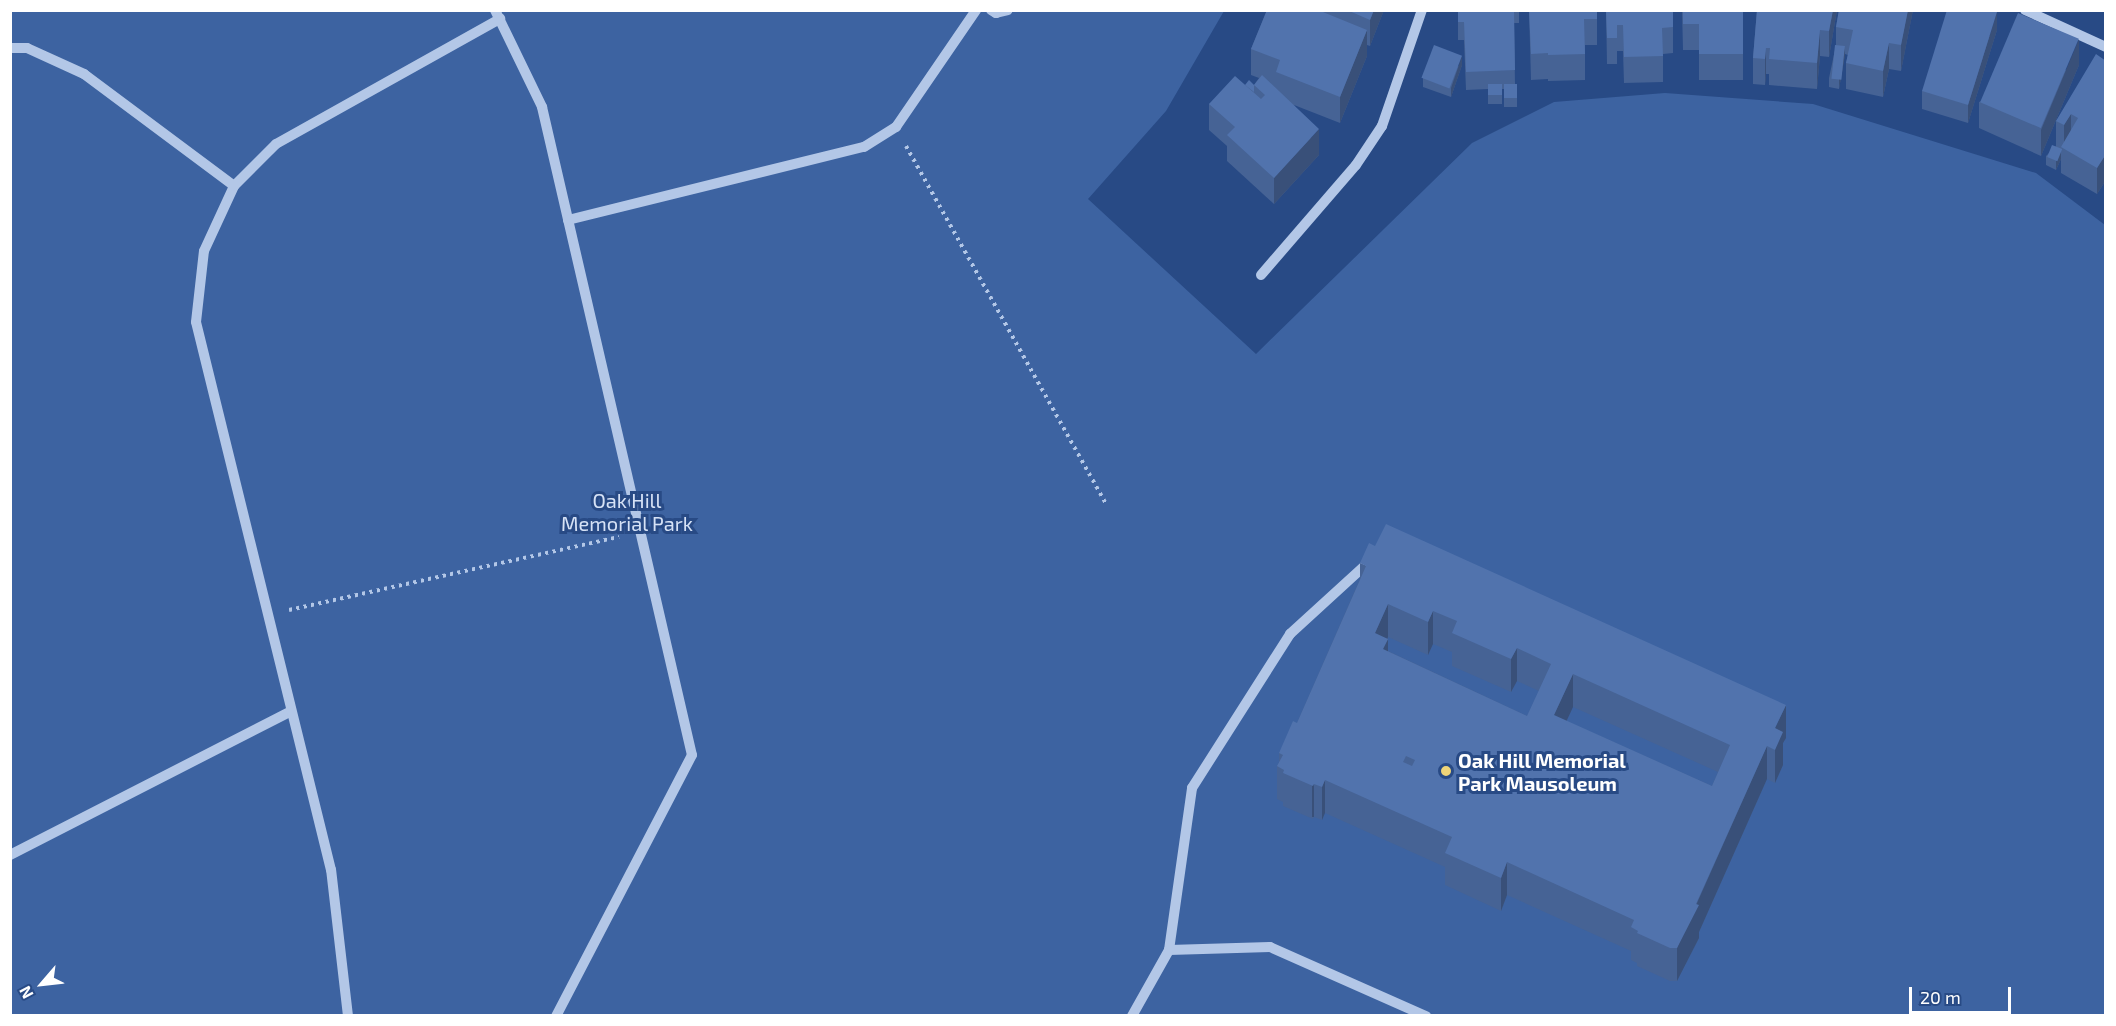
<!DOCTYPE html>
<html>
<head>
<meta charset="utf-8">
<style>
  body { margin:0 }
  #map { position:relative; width:2116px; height:1026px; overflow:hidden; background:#284a85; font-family:"Exo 2",sans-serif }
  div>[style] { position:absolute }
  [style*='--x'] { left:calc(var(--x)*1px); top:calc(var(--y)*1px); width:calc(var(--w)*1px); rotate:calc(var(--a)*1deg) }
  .green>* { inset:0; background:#3d63a1 }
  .path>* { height:4px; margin-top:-2px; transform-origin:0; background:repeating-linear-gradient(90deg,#b3c7e7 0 3px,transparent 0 7.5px) }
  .minor>* { height:10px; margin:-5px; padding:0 5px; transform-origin:5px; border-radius:5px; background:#b3c7e7 }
  .wall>* { inset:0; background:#466395 }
  .shaded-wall>* { inset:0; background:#395079; transform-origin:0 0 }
  .building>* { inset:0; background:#5173ad; transform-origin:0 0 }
  .dots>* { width:16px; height:16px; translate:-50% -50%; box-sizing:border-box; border:3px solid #284a85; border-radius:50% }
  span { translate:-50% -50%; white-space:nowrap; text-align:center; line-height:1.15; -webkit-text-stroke:6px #284a85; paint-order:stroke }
  .park-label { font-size:20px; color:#d6e2f6 }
  .poi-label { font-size:20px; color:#fff; font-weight:700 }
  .left { translate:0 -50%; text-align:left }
  .frame { position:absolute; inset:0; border:12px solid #fff; pointer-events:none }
  .north { position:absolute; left:12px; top:954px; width:60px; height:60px; -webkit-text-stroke:4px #284a85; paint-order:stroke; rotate:242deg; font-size:16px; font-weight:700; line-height:24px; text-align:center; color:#fff }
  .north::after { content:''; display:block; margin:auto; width:21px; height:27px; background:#fff; clip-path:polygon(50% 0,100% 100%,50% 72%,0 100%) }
  .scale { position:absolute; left:1909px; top:987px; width:102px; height:27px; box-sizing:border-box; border:3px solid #fff; border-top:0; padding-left:8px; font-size:18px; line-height:21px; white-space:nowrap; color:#fff; -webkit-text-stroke:4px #284a85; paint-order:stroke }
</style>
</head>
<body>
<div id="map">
  <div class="green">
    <i style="clip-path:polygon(10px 11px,1224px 11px,1166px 111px,1088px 199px,1256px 354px,1472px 143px,1554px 102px,1665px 93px,1813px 104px,2036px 173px,2105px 225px,2105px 1015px,11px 1015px)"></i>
  </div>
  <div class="path">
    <i style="--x:906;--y:146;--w:410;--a:60.8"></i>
    <i style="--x:289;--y:610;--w:338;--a:-12.5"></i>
  </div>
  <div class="minor">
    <i style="--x:495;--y:10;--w:108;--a:64.1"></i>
    <i style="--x:542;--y:107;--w:665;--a:76.97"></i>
    <i style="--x:692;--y:755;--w:294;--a:117.5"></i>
    <i style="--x:991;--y:10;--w:6;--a:31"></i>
    <i style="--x:996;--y:13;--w:12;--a:-14"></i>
    <i style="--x:2025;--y:10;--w:89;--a:24.6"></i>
    <i style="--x:10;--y:48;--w:17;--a:0"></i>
    <i style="--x:27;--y:48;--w:63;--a:24.5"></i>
    <i style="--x:84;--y:74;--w:187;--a:36.7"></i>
    <i style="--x:568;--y:220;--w:305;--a:-13.9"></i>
    <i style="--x:864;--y:147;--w:38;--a:-32"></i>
    <i style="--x:896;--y:127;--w:142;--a:-55.6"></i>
    <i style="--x:1261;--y:275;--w:145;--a:-49.2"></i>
    <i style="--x:1356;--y:165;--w:47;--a:-56.3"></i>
    <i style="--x:1382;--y:126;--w:123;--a:-71"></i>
    <i style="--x:10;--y:855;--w:314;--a:-27.1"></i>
    <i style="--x:1169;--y:950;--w:101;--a:-1.7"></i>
    <i style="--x:1270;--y:947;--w:171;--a:23.9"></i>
    <i style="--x:348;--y:1016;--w:147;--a:-96.6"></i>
    <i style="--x:331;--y:870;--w:564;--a:-103.84"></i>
    <i style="--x:196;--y:322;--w:71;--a:-83.6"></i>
    <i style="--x:204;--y:251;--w:72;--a:-65.2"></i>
    <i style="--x:234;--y:186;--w:59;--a:-45"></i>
    <i style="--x:276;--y:144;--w:257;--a:-29.2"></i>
    <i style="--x:1132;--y:1016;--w:76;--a:-60.7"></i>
    <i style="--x:1169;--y:950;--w:164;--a:-81.9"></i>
    <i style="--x:1192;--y:788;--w:183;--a:-57.5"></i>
    <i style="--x:1290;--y:634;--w:108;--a:-42.4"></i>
  </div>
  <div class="wall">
    <i style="clip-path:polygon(1267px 10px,1384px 10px,1370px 46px,1367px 45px,1367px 56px,1340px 123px,1294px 105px,1319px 155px,1274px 204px,1227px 161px,1227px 146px,1209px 130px,1209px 104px,1245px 85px,1254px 85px,1259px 78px,1251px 75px,1251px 49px)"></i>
    <i style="clip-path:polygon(1458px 10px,1519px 10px,1519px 23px,1514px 23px,1515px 84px,1517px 84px,1517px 107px,1504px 107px,1504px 89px,1502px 89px,1502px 104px,1488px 104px,1488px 89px,1466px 90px,1464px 40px,1458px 40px)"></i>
    <i style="clip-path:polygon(1529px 10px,1597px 10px,1597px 45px,1585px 45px,1585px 80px,1548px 81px,1548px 79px,1531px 80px)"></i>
    <i style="clip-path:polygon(1606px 10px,1673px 10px,1673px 53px,1663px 54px,1663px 82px,1624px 83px,1623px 51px,1617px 51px,1617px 64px,1607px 64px)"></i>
    <i style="clip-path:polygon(1682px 10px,1743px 54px,1743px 80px,1699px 80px,1699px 50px,1683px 50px)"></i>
    <i style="clip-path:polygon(1757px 10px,1837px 10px,1829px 57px,1820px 56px,1817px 89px,1769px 85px,1769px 74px,1766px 74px,1765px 85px,1753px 84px,1753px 58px)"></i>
    <i style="clip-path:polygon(1839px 10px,1913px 10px,1901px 71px,1889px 69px,1883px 97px,1846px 89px,1846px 63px,1848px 55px,1845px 54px,1839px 89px,1829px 87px,1829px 78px,1836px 45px,1836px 27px)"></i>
    <i style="clip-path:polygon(1997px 30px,1968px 123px,1922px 109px,1922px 91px)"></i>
    <i style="clip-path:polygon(2106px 61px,2106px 180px,2097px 194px,2061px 173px,2061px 159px,2056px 170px,2046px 165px,2046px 156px,2056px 146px,2056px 121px)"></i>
    <i style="clip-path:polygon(1462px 65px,1451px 97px,1423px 87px,1423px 78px)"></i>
    <i style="clip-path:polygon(2079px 65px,2041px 156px,1979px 128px,1979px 102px)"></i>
    <i style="clip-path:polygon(evenodd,1360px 563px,1786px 738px,1783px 743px,1783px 765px,1775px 783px,1767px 779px,1699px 932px,1699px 938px,1677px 981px,1670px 981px,1637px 966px,1637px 963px,1631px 960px,1631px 951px,1507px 895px,1501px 911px,1445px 885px,1445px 867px,1325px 813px,1322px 820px,1314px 817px,1313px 819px,1283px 806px,1283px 802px,1277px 799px,1277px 766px,1279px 762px,1279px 753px,1297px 723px,1360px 579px,1360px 563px,1388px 637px,1428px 655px,1433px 644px,1452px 652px,1452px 666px,1511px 692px,1517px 681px,1539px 691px,1527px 716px,1388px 651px,1388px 637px,1360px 563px,1573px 707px,1718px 772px,1712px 786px,1566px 721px,1573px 707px)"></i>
  </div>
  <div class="shaded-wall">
    <i style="clip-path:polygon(1374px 10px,1384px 10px,1370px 46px,1370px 20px)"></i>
    <i style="clip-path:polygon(1833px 10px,1837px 10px,1829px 57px,1829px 31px)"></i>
    <i style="clip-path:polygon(1908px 10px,1913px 10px,1901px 71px,1901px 45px)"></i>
    <i style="clip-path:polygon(1997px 12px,1997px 30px,1968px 123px,1968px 105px)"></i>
    <i style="clip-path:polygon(1367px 30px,1367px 56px,1340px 123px,1340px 97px)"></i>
    <i style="clip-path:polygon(1820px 30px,1820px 56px,1817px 89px,1817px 63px)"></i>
    <i style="clip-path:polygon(2079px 39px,2079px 65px,2041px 156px,2041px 130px)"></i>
    <i style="clip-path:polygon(1889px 43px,1889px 69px,1883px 97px,1883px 71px)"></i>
    <i style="clip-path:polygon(1845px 46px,1845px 56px,1839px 89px,1839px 80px)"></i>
    <i style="clip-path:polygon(1766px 48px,1766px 74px,1765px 85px,1765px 59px)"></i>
    <i style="clip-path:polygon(1462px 56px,1462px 65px,1451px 97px,1451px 88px)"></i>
    <i style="clip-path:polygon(2071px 114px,2071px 140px,2064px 148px,2064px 125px)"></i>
    <i style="clip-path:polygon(1319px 129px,1319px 155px,1274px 204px,1274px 178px)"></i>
    <i style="clip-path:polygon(2061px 150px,2061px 159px,2056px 170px,2056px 161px)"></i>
    <i style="clip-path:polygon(2106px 154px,2106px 180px,2097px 194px,2097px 168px)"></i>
    <i style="clip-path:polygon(1388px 604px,1388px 637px,1375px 666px,1375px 633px)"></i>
    <i style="clip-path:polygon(1433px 611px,1433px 644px,1428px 655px,1428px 622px)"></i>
    <i style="clip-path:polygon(1388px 639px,1388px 672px,1383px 649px)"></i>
    <i style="clip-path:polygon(1517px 648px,1517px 681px,1511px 692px,1511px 659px)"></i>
    <i style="clip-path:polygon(1573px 674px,1573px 707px,1554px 748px,1554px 715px)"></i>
    <i style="clip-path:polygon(1786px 705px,1786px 738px,1783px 743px,1783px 765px,1775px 783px,1775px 728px)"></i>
    <i style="clip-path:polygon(1767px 746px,1767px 779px,1699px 932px,1699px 938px,1677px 981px,1677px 948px)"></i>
    <i style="clip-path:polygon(1325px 780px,1325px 813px,1322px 820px,1322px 787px)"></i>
    <i style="left:1314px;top:784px;width:33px;height:2px;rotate:90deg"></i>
    <i style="clip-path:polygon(1507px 862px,1507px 895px,1501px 911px,1501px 878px)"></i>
  </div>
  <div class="building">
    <i style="clip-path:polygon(1267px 10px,1318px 10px,1367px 30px,1340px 97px,1276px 72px,1280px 60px,1251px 49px)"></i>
    <i style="clip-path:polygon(1347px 10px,1374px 10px,1370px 20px)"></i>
    <i style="clip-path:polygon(1458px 10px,1514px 10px,1515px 70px,1466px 72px,1464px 22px,1458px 22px)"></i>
    <i style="clip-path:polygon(1529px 10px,1597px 10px,1597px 19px,1584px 19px,1585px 54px,1548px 55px,1548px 53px,1531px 54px)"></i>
    <i style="clip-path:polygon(1606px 10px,1673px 10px,1673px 27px,1662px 28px,1663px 56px,1624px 57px,1623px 25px,1617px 25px,1617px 38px,1607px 38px)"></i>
    <i style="clip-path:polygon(1683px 10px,1743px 10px,1743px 54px,1699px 54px,1699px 24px,1683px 24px)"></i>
    <i style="clip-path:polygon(1757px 10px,1833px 10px,1829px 31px,1820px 30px,1817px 63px,1769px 59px,1770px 48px,1766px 48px,1765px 59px,1753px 58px)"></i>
    <i style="clip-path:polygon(1839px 10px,1908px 10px,1901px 45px,1889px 43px,1883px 71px,1846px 63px,1853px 30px,1836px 27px)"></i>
    <i style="clip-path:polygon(1947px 10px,1993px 10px,1997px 12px,1968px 105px,1922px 91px)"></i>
    <i style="left:2018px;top:13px;width:66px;height:97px;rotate:23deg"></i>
    <i style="left:1434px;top:45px;width:30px;height:35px;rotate:21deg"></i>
    <i style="left:1835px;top:45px;width:10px;height:34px;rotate:6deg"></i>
    <i style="clip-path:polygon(2096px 54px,2106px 61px,2106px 154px,2097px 168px,2061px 147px,2078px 118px,2071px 114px,2064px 125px,2056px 121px)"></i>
    <i style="clip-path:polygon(1262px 75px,1319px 129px,1274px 178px,1227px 135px,1235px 127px,1209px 104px,1235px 76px,1261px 99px,1265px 95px,1254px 85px)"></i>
    <i style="clip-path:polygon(1249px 80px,1254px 85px,1254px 92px,1245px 85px)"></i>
    <i style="left:1488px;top:84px;width:14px;height:11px"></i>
    <i style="left:1504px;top:84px;width:13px;height:14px"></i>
    <i style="left:2052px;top:145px;width:11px;height:13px;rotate:22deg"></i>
    <i style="clip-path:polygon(evenodd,1386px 524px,1786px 705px,1775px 728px,1783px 732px,1775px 750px,1767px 746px,1696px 904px,1699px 905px,1677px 948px,1670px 948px,1637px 933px,1638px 931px,1631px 927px,1634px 920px,1507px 862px,1501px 878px,1445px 853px,1452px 837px,1325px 780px,1322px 787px,1314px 784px,1313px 786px,1283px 773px,1284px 770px,1277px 766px,1283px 755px,1279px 753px,1293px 721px,1297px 723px,1366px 566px,1360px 563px,1369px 543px,1375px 546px,1386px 524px,1388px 604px,1428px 622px,1433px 611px,1457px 621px,1452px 633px,1511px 659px,1517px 648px,1551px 664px,1527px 716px,1383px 649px,1388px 639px,1375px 633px,1388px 604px,1386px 524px,1573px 674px,1730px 745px,1712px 786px,1554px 715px,1573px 674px,1386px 524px,1406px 756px,1415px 760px,1412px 766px,1403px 762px,1406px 756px)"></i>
  </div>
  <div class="dots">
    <i style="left:1446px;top:771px;background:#efd579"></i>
  </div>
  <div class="park-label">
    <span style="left:627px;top:512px">Oak Hill<br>Memorial Park</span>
  </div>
  <div class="poi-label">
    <span class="left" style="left:1458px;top:772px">Oak Hill Memorial<br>Park Mausoleum</span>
  </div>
  <div class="frame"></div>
  <div class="north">N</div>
  <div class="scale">20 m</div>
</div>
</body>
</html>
